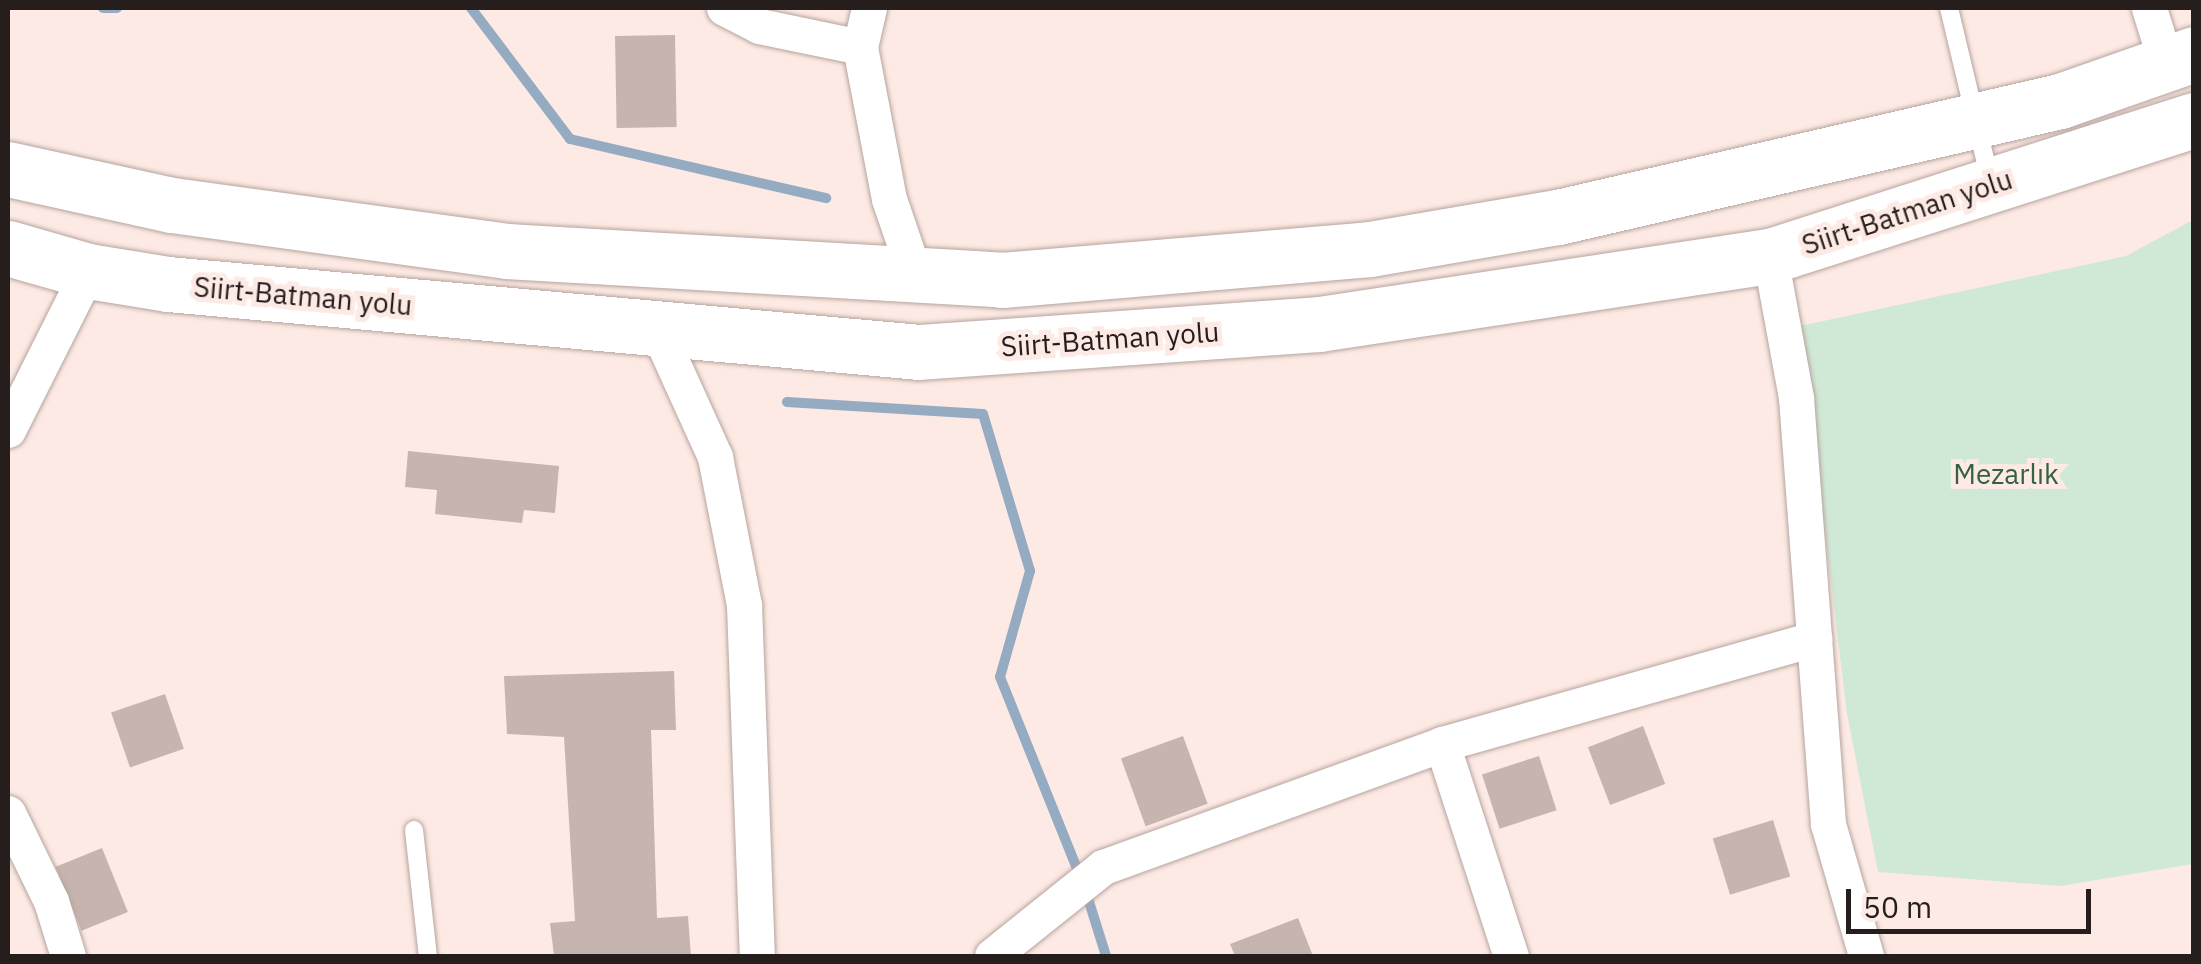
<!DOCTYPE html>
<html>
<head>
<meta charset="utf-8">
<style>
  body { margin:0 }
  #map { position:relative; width:2201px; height:964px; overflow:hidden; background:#fdeae4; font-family:"IBM Plex Sans",sans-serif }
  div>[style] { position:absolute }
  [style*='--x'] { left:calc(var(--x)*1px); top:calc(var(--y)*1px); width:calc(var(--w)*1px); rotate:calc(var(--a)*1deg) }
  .green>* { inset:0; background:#d0e9d6 }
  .stream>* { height:10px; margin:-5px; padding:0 5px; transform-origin:5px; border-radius:5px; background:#95abc2 }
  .building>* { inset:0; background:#c6b4ae; transform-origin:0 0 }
  .roads { filter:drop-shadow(0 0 2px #b6a49e) drop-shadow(0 0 2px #b6a49e) }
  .lane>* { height:18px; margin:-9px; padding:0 9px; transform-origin:9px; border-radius:9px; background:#fff }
  .street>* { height:35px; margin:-17.5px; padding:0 17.5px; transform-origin:17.5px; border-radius:17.5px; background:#fff }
  .highway>* { height:55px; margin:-27.5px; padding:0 27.5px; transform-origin:27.5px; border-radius:27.5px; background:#fff }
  span { translate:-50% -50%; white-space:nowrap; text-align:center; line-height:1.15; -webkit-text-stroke:10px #fdeae4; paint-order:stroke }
  .street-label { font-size:28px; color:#251e1c }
  .park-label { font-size:28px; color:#346142 }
  .frame { position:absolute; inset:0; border:10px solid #251e1c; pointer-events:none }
  .scale { position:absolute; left:1846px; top:889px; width:245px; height:45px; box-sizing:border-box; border:5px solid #251e1c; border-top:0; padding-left:12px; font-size:30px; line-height:35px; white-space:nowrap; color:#251e1c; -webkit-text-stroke:8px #fdeae4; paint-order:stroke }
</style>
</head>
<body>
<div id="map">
  <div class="green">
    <i style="clip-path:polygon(2193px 220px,2193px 864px,2060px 886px,1878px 872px,1847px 714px,1800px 326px,2126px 256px)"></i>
  </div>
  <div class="stream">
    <i style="--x:103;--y:8;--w:14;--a:0"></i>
    <i style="--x:471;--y:8;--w:164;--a:52.9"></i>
    <i style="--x:570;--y:139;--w:263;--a:13"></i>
    <i style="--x:787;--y:402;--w:196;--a:3.5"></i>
    <i style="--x:983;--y:414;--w:164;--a:73.3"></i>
    <i style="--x:1030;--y:571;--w:110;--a:105.8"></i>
    <i style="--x:1000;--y:677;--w:214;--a:68.1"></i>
    <i style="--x:1086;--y:892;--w:67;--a:72.6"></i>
  </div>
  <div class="building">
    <i style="left:675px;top:35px;width:92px;height:60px;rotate:89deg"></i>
    <i style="clip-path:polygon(408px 451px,559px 466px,555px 513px,524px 510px,522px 523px,435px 514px,437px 490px,405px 487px)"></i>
    <i style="clip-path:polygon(674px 671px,676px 730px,651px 730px,657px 918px,688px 916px,691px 956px,554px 956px,550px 923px,575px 921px,564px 737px,507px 734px,504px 676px)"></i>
    <i style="left:165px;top:694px;width:58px;height:57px;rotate:71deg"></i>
    <i style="left:1643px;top:726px;width:62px;height:59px;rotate:69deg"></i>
    <i style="left:1183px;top:736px;width:72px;height:66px;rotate:70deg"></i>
    <i style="left:1539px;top:756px;width:57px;height:60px;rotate:72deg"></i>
    <i style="left:1773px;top:820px;width:59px;height:63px;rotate:73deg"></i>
    <i style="left:102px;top:848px;width:69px;height:50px;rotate:68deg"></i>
    <i style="clip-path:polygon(1298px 918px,1313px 956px,1235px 956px,1230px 944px)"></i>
  </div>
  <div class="roads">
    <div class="lane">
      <i style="--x:1949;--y:8;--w:177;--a:76.6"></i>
      <i style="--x:414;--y:830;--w:127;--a:83.7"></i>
    </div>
    <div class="street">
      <i style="--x:724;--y:8;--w:39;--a:27"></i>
      <i style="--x:759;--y:26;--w:103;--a:11.7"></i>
      <i style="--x:869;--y:8;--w:40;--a:103"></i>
      <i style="--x:860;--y:47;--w:155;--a:79.2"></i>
      <i style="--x:889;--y:199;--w:80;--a:71.1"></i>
      <i style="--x:2149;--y:8;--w:58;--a:72.8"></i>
      <i style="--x:1770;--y:256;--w:144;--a:79.6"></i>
      <i style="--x:1796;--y:398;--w:427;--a:85.7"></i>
      <i style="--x:1828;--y:824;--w:137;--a:73.9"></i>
      <i style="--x:657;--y:329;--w:141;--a:65.6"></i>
      <i style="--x:715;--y:457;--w:151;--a:78.9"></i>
      <i style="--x:744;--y:605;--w:351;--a:87.9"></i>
      <i style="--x:8;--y:430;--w:178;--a:-63.3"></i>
      <i style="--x:1442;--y:744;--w:223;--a:72"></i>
      <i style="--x:8;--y:813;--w:98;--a:64"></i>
      <i style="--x:51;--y:901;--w:58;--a:72.8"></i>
      <i style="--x:992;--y:956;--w:142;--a:-38.7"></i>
      <i style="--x:1103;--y:867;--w:361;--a:-19.9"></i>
      <i style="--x:1442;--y:744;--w:387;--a:-15.8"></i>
    </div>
    <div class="highway">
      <i style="--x:8;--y:169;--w:168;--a:12.4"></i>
      <i style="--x:172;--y:205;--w:337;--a:7.8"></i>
      <i style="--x:506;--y:251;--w:497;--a:3.3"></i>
      <i style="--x:1002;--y:280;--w:369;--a:-4.8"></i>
      <i style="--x:1370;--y:249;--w:191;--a:-9.7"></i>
      <i style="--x:1558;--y:217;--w:515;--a:-13.01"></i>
      <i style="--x:2060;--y:101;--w:142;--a:-19.3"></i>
      <i style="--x:8;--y:248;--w:83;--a:16"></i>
      <i style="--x:88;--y:271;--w:81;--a:9.2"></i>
      <i style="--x:168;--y:284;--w:754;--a:5.17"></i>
      <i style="--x:919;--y:352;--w:401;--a:-4"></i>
      <i style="--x:1319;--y:324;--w:456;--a:-8.6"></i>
      <i style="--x:1770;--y:256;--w:445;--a:-17.8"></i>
    </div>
  </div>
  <div class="street-label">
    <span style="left:1907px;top:212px;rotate:-18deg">Siirt-Batman yolu</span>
    <span style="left:303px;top:296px;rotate:5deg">Siirt-Batman yolu</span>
    <span style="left:1110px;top:339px;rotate:-4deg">Siirt-Batman yolu</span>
  </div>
  <div class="park-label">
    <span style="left:2006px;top:474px">Mezarlık</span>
  </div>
  <div class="frame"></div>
  <div class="scale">50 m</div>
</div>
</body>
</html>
